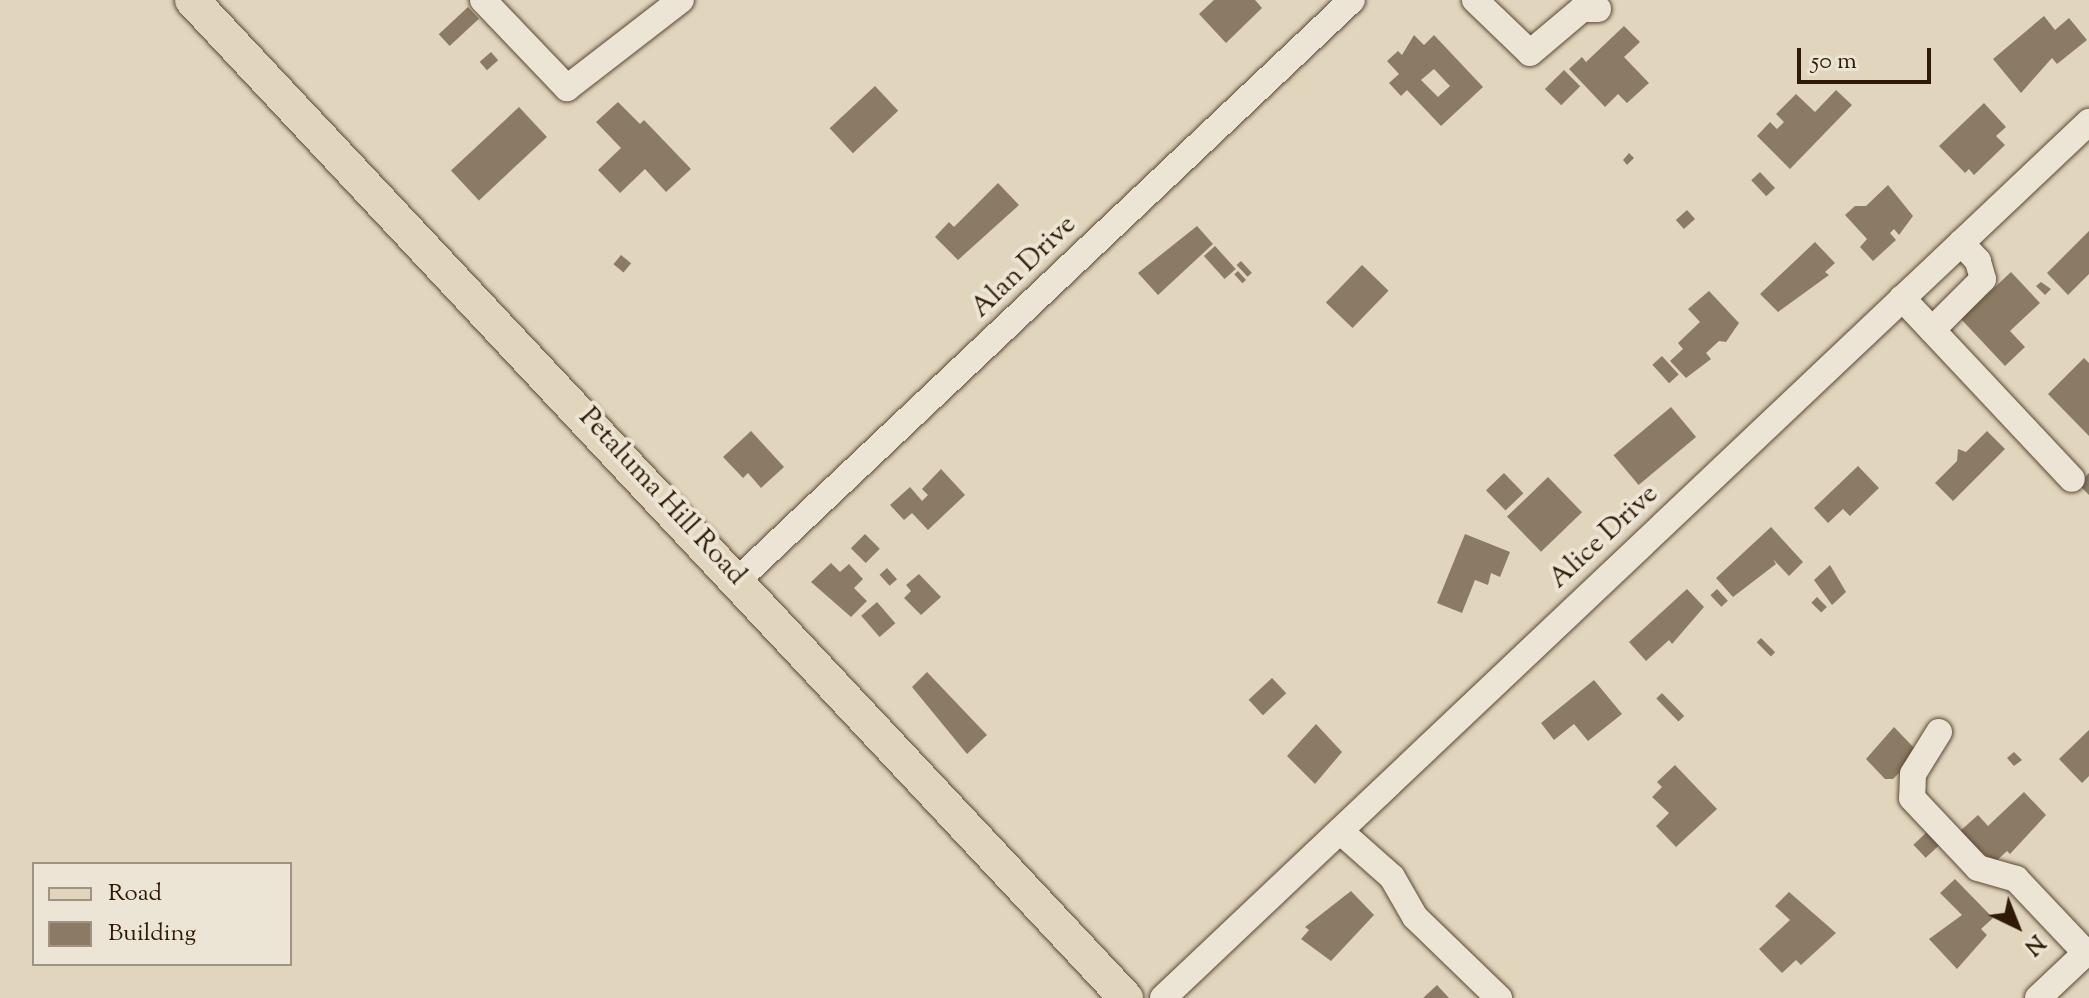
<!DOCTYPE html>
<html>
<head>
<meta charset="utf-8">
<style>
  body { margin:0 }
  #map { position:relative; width:2089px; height:998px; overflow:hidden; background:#e1d5bd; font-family:"Sorts Mill Goudy",serif }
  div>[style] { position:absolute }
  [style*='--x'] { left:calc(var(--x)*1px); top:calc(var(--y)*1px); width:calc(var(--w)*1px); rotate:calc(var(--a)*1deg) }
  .building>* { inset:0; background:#8b7b65; transform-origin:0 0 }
  .roads { filter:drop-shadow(0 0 2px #5b4933) drop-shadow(0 0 2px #5b4933) }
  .minor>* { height:26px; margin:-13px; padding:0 13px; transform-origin:13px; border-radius:13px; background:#ece4d4 }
  .major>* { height:34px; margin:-17px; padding:0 17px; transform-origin:17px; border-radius:17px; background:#e1d5bd }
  span { translate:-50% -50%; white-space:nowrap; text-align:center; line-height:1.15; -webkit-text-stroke:8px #ece4d4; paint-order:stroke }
  .street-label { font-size:28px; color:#2e1a05 }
  .legend { position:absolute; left:32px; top:862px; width:260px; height:104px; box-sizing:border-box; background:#ece4d4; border:2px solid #a09381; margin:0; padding:10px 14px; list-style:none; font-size:24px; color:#2e1a05 }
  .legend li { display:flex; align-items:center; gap:16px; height:40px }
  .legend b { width:40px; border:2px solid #a09381 }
  .north { position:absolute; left:1977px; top:886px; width:80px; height:80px; -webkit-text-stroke:6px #ece4d4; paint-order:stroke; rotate:137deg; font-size:22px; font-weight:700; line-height:32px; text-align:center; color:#2e1a05 }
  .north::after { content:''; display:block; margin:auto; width:28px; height:36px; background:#2e1a05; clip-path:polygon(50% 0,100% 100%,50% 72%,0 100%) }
  .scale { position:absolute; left:1797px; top:48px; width:134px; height:36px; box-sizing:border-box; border:4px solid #2e1a05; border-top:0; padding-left:10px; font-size:24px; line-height:28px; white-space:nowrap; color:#2e1a05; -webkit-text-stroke:6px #ece4d4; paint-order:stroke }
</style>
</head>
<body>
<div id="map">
  <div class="building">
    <i style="clip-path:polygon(1214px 0,1255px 0,1262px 8px,1226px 43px,1199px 14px)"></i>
    <i style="left:468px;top:7px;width:16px;height:40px;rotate:47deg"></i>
    <i style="clip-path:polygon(2044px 16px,2055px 30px,2069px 18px,2087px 40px,2057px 64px,2052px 58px,2021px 93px,1993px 59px)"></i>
    <i style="clip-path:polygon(1624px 26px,1640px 42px,1624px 57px,1649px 83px,1627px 103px,1618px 94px,1605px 107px,1569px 69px,1582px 57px,1586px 62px)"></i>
    <i style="clip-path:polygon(evenodd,1414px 35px,1424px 45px,1434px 35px,1483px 87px,1441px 126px,1407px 90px,1401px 96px,1389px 83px,1399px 74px,1387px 61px,1398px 51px,1402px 55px,1414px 35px,1434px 69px,1450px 86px,1438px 97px,1421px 80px,1434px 69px)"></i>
    <i style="left:491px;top:52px;width:11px;height:15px;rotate:49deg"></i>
    <i style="left:1564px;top:70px;width:23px;height:27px;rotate:45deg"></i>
    <i style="left:875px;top:86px;width:34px;height:62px;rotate:47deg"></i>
    <i style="clip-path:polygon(1836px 90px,1852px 105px,1790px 169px,1757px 136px,1770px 122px,1777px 129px,1784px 122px,1776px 114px,1796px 94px,1815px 112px)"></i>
    <i style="clip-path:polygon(618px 102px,640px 124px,644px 120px,691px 169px,666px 192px,645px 169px,620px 193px,598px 170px,621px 148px,596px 122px)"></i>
    <i style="clip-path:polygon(1984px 103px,2006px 127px,1996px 136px,2005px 145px,1974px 175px,1969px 169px,1965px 173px,1939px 146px)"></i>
    <i style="left:519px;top:107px;width:41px;height:93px;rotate:47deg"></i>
    <i style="clip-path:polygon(1629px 153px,1634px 158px,1627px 165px,1623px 160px)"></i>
    <i style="left:1760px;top:172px;width:22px;height:12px;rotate:47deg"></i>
    <i style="clip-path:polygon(998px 183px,1019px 205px,958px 260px,935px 237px,949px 222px,954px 227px)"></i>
    <i style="clip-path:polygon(1888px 185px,1913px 216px,1899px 235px,1894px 229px,1890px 233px,1896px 240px,1873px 261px,1860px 247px,1867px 239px,1845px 215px,1855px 206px,1866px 206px)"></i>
    <i style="left:1687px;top:210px;width:12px;height:15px;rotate:48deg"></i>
    <i style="clip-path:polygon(1197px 226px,1213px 244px,1158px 295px,1138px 273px)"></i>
    <i style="clip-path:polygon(2089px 231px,2089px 274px,2068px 295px,2047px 273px)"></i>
    <i style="clip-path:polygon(1815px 242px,1835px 263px,1825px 272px,1829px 275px,1778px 312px,1760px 294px)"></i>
    <i style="left:1215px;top:246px;width:31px;height:15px;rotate:48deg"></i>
    <i style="left:621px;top:255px;width:13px;height:12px;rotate:39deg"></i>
    <i style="left:1241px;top:261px;width:16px;height:6px;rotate:47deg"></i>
    <i style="left:1362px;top:265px;width:37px;height:52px;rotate:44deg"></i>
    <i style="left:1238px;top:271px;width:12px;height:5px;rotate:48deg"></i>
    <i style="clip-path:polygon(2011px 272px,2040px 303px,2010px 331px,2025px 347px,2005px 366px,1961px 319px)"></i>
    <i style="clip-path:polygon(2041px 282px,2051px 289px,2045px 295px,2036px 286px)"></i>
    <i style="clip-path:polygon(1709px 291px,1739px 323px,1726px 342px,1719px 341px,1706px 353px,1711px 359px,1686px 378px,1670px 361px,1683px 349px,1678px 343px,1700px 322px,1688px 309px)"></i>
    <i style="left:1662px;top:356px;width:25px;height:13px;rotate:48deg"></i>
    <i style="clip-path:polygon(2084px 358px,2089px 363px,2089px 436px,2048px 394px)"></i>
    <i style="left:1671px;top:407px;width:39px;height:75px;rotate:50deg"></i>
    <i style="clip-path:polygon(751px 431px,784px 467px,761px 488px,748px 473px,743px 478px,723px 457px)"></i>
    <i style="clip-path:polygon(1987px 431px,2005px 449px,1953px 501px,1935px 483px,1957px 461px,1958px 449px,1966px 452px)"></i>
    <i style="clip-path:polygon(1858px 466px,1879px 488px,1850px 516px,1843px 509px,1828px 523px,1814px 508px)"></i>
    <i style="clip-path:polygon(941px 469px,965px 495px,928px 530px,912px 513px,904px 520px,890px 505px,910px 487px,922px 501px,928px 495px,922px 489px)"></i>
    <i style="left:1504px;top:473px;width:28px;height:25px;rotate:46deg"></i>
    <i style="clip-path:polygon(2089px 473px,2089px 495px,2078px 484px)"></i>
    <i style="left:1548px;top:477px;width:49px;height:57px;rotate:46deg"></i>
    <i style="clip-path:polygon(1771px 527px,1803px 562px,1789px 576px,1773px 559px,1776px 564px,1733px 597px,1716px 578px)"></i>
    <i style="left:865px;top:534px;width:21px;height:20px;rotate:45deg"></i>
    <i style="clip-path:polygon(1465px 534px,1510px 552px,1500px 577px,1491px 573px,1488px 585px,1475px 580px,1462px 613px,1437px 603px)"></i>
    <i style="clip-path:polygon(831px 563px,840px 572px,849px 564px,863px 579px,854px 588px,867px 601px,851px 617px,811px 582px)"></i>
    <i style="clip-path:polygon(1830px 565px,1846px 592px,1832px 605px,1814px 580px)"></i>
    <i style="left:887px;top:568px;width:15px;height:10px;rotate:48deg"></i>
    <i style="clip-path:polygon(919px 574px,941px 597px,921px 615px,904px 598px,911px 591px,906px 585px)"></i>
    <i style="clip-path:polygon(1687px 589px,1704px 607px,1672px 644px,1669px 640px,1646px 661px,1629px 642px)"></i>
    <i style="left:1717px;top:589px;width:16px;height:9px;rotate:47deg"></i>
    <i style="left:1817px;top:597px;width:14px;height:8px;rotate:45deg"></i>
    <i style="left:877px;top:602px;width:28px;height:21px;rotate:49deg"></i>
    <i style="left:1761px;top:638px;width:20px;height:6px;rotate:45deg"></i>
    <i style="clip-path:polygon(927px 672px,987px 735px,967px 754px,912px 687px)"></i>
    <i style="left:1272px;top:678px;width:21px;height:32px;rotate:47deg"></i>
    <i style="clip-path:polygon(1594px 680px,1622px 714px,1588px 741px,1574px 724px,1554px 740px,1541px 723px)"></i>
    <i style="left:1662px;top:693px;width:32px;height:8px;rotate:46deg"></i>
    <i style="clip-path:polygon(1316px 724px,1342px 752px,1315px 784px,1287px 756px)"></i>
    <i style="clip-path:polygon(1894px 727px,1919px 753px,1893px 779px,1885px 779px,1866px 759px)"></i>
    <i style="clip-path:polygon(2089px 730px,2089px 776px,2082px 783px,2059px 759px)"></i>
    <i style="clip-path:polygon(2014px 752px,2022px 760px,2014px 766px,2007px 758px)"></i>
    <i style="clip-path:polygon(1675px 765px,1717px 809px,1676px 847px,1656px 826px,1669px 813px,1652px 797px,1662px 787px,1657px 782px)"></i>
    <i style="clip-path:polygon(2024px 792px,2046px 815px,2010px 854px,2007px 851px,1994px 863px,1959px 832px,1978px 815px,1988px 826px)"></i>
    <i style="left:1928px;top:831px;width:18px;height:20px;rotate:47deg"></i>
    <i style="clip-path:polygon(1955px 879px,1993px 918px,1981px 929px,1987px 935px,1957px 969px,1929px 939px,1962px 915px,1940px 893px)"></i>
    <i style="clip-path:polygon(1351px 891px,1374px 915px,1331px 961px,1301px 939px,1309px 930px,1305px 927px)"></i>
    <i style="clip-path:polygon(1789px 892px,1836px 933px,1801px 965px,1796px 960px,1782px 973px,1759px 949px,1790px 920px,1775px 906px)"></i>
    <i style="clip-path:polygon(1437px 985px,1449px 998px,1423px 998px)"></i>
  </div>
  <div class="roads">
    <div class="minor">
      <i style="--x:483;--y:0;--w:122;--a:46.3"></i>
      <i style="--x:567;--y:88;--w:144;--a:-37.7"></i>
      <i style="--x:1475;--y:0;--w:76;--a:43.9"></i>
      <i style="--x:1530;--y:53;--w:68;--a:-40.2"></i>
      <i style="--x:1582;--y:9;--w:16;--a:0"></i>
      <i style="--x:1902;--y:298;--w:248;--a:46.8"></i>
      <i style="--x:1932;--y:330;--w:72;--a:-45"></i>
      <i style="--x:1983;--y:279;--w:19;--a:-106"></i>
      <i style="--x:1978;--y:261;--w:25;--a:-133"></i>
      <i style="--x:739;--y:579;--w:843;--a:-43.37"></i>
      <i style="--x:1939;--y:732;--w:49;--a:121.8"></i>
      <i style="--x:1913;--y:774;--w:24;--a:92"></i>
      <i style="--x:1912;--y:798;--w:96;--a:46.7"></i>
      <i style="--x:1978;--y:868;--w:40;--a:16"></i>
      <i style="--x:2016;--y:879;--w:102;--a:46.6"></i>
      <i style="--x:1340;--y:831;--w:69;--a:41.5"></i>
      <i style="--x:1392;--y:877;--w:46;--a:60.1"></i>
      <i style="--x:1415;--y:917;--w:117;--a:44"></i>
      <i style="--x:1163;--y:998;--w:1275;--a:-43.41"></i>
      <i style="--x:2038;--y:998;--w:70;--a:-43.3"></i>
    </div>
    <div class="major">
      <i style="--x:192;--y:0;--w:1367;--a:46.9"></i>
    </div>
  </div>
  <div class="street-label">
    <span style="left:1024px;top:267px;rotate:-44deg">Alan Drive</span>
    <span style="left:662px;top:497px;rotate:47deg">Petaluma Hill Road</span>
    <span style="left:1604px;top:537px;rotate:-43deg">Alice Drive</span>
  </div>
  <ul class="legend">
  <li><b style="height:10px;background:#e1d5bd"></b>Road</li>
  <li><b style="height:22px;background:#8b7b65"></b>Building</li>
  </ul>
  <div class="north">N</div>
  <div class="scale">50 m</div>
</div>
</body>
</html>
